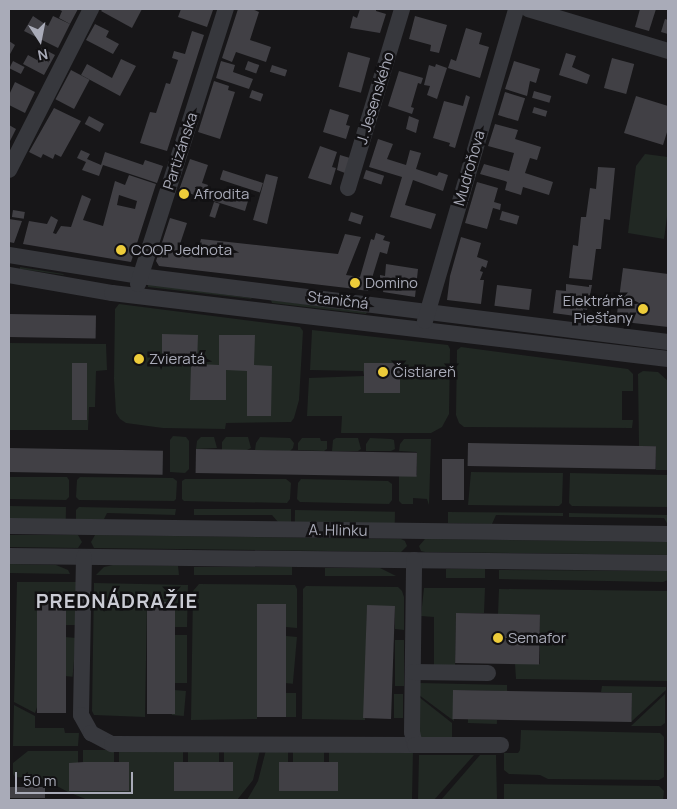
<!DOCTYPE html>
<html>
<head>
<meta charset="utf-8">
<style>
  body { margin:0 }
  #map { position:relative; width:677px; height:809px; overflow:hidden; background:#171618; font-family:Manrope,sans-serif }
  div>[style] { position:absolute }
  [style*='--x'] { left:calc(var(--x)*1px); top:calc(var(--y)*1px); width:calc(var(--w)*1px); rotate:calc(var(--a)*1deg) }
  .green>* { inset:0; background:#212823; transform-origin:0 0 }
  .building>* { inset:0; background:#414045; transform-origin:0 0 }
  .minor>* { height:16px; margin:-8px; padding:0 8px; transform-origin:8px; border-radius:8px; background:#37383d }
  .dots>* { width:14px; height:14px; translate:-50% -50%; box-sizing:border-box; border:2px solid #121113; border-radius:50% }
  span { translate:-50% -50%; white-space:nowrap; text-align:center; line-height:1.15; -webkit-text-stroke:5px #121113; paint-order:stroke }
  .street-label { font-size:15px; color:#a9abb8 }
  .poi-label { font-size:15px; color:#a9abb8 }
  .left { translate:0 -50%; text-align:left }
  .right { translate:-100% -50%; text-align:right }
  .district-label { font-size:20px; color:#cacbd4; font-weight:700; letter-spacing:1px }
  .frame { position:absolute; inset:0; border:10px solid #a9abb8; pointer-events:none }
  .north { position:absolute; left:15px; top:15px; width:50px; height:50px; -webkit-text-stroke:4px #121113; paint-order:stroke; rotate:169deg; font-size:14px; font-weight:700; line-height:20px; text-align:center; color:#a9abb8 }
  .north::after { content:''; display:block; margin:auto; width:18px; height:22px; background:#a9abb8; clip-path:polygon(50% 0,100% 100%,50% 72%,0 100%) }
  .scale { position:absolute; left:15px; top:772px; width:118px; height:22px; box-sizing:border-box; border:2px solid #a9abb8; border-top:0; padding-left:6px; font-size:15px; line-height:18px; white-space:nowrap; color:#a9abb8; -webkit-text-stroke:4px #121113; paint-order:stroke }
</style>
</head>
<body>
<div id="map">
  <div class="green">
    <i style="clip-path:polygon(645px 154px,668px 157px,668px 209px,664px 239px,628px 233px,636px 166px)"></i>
    <i style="clip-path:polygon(20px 267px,63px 274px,64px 275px,20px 269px)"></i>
    <i style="clip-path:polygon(148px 284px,251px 298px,252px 299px,148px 287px)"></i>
    <i style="clip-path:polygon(271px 300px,367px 312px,366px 314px,272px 303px)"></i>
    <i style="clip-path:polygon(119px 304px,300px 327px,303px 331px,299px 400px,294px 418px,291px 422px,226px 423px,225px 429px,163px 428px,126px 423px,120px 419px,116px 413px,114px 379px,115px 309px)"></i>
    <i style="clip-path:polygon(312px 330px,448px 345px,450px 349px,449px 414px,442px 427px,431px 433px,341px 433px,342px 416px,307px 416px,309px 378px,364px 376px,363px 371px,310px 370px)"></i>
    <i style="clip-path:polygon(9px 343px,106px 344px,107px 370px,96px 371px,95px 407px,89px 407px,88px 430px,9px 430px)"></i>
    <i style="clip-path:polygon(461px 347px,628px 369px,633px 374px,633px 391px,622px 391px,622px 420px,633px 420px,632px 428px,464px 427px,459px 423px,456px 415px,457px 350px)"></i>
    <i style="clip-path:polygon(643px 371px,658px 372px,668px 381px,668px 470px,656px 470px,656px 446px,639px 446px,638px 374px)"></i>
    <i style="clip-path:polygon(173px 436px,186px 437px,189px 441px,189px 469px,185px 473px,170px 472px,170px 440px)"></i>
    <i style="clip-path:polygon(201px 437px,214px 437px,217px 448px,196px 449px,197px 441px)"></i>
    <i style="clip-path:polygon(226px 437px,248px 437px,251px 448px,247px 450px,222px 450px,222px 442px)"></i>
    <i style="clip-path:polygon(260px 437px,290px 438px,294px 443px,293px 448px,290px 451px,255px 450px,256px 443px)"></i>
    <i style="clip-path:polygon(302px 438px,320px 438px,321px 441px,327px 441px,327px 449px,324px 451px,298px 450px,298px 443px)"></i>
    <i style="clip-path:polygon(336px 438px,358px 438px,361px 449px,358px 451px,332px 451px,333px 440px)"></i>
    <i style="clip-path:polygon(370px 438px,391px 439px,394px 440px,395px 449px,391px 451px,366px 451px,366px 444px)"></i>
    <i style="clip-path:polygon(404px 439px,431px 439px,429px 505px,427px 499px,413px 498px,413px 504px,402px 504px,399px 501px,399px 476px,417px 475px,417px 452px,399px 451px,400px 444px)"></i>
    <i style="clip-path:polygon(471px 472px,563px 473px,562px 503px,559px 506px,468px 505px)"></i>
    <i style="clip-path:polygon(570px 473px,668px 475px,668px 507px,572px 506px,569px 503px)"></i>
    <i style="clip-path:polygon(9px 477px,67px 477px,69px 480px,69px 497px,66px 500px,9px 499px)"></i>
    <i style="clip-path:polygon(80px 477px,173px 478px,177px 481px,176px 499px,174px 501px,79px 500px,76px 497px,77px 480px)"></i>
    <i style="clip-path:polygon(185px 479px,286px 479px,291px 483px,290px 499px,287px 503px,184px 501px,182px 499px,182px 481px)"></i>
    <i style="clip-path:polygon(301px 479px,388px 481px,392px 484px,392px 500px,389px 504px,300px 502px,297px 499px,298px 483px)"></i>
    <i style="left:9px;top:506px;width:57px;height:13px;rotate:1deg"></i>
    <i style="clip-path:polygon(79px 507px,176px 509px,175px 515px,107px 513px,104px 519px,76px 519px,76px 510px)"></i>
    <i style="clip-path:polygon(194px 509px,291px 509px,291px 522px,278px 522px,272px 515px,194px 515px)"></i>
    <i style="left:295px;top:510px;width:100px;height:12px;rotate:1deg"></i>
    <i style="clip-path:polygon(448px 512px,563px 513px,563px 516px,496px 515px,492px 524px,448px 523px)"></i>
    <i style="clip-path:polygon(569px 513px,668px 515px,668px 525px,664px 518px,569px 517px)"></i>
    <i style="clip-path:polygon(9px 535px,78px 535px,82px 542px,78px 548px,9px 547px)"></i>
    <i style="clip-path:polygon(95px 535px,401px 539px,405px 541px,407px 546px,401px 552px,94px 548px,91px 542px)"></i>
    <i style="clip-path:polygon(425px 539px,668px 542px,668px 555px,425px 552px,421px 551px,419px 546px)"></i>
    <i style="clip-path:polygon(9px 564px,56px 565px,68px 570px,70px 574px,9px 573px)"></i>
    <i style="clip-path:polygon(113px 565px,178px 566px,179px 575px,96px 575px,104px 567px)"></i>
    <i style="left:194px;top:567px;width:98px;height:8px"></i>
    <i style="clip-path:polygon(325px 568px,380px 568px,396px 576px,325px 576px)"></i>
    <i style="left:446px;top:569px;width:39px;height:9px"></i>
    <i style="clip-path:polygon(499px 570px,668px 571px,668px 580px,663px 582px,499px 579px)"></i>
    <i style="clip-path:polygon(17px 582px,76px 582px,76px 625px,65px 625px,35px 713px,14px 702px)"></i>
    <i style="clip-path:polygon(94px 583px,188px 585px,187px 627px,175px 627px,175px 602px,147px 602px,145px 717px,94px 715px,92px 711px)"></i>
    <i style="clip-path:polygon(199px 584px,295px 585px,297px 589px,297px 628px,286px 627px,286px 604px,257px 604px,257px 719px,191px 720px,193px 591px)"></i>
    <i style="clip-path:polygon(306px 586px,398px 587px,402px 591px,404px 597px,404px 630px,395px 629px,395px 606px,367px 606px,365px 720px,302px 719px,303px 589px)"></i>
    <i style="clip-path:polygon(424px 588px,485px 588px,484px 613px,456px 613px,455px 667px,434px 667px,434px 617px,421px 616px)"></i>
    <i style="clip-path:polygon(499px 589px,668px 591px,668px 681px,516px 679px,515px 664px,540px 664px,540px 614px,498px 614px)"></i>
    <i style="left:175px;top:635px;width:12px;height:48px"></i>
    <i style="left:286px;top:636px;width:11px;height:47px;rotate:5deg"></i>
    <i style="left:65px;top:637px;width:11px;height:39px;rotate:5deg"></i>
    <i style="left:395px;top:640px;width:9px;height:46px"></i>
    <i style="clip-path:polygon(420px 683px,507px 685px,507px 691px,453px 690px,454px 721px,419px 695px)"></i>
    <i style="clip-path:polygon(602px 686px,666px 687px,666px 690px,631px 722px,632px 693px,601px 692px)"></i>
    <i style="left:174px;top:690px;width:12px;height:25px;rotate:5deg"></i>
    <i style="left:285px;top:693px;width:11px;height:24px"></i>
    <i style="left:394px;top:694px;width:9px;height:24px"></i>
    <i style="clip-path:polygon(665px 694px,665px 723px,661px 726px,631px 726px)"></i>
    <i style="clip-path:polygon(419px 697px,452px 723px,452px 742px,419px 742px)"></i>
    <i style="clip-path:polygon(14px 705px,35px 716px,35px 728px,64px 728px,65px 733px,79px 733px,78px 746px,13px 746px)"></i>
    <i style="left:468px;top:719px;width:29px;height:4px;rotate:2deg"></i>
    <i style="clip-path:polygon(521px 730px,660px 733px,664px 737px,664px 777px,659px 780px,548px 779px,540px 775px,509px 774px,504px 770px,504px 753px,518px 753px,520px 750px)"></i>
    <i style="clip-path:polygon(329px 749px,413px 750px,412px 800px,247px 800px,258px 781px,266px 750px,288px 750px,288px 762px,279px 762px,279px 791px,338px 791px,338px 762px,329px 762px)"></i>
    <i style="left:83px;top:750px;width:31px;height:12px"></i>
    <i style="clip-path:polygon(119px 750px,183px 750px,183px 762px,174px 763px,174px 791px,233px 791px,233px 762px,224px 762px,224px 750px,260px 750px,253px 780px,237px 800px,88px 800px,68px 792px,44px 779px,15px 777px,13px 774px,13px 763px,28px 751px,78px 751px,78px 763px,69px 763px,69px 791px,128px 791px,119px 762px)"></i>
    <i style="left:188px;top:750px;width:31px;height:12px"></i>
    <i style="left:293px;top:750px;width:31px;height:12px"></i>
    <i style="clip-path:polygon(419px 755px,474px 755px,434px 800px,418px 800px)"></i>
    <i style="clip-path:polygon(480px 755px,496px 755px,497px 800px,441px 800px)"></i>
    <i style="clip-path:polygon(504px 784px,659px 786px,664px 791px,663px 800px,504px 800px)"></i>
  </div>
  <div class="building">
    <i style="clip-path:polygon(58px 9px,78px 9px,70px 24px,59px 18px,62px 11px)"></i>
    <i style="clip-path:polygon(103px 9px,142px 9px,132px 28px,101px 11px)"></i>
    <i style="clip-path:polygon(181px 9px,213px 10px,207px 27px,178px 17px)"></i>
    <i style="clip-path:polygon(238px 9px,252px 9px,259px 12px,250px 40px,271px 47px,266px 62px,236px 52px,232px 62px,222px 58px)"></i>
    <i style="clip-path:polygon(360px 9px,376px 9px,376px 11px,386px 14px,380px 33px,350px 28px,353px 16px,357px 18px)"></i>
    <i style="clip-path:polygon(640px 9px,656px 9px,649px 31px,635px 27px)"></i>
    <i style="clip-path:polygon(33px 16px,48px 26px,53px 16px,70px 24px,58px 48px,24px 31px)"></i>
    <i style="clip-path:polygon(415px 16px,447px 25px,439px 53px,430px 51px,431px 45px,409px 39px)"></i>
    <i style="clip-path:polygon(665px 19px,668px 20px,668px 34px,661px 32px)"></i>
    <i style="clip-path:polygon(95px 24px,109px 31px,106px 37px,119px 44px,113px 54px,86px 40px)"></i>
    <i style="clip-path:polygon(466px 28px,482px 33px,479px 44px,489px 47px,480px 78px,448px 68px,451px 59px,456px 61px)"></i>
    <i style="clip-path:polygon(192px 31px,204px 35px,167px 151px,140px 143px,150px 112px,156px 113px,166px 83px,170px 84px,178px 60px,172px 58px,174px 51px,185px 54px)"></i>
    <i style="clip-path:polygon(9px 41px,15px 45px,9px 56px)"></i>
    <i style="clip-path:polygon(42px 48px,55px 55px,44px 75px,23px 64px,28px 55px,37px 60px)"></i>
    <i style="left:348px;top:52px;width:23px;height:36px;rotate:15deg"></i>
    <i style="clip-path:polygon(566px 53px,576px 56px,572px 67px,590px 75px,587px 84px,559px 75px)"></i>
    <i style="left:612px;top:58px;width:23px;height:31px;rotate:15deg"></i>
    <i style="clip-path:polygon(121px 59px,136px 66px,120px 96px,81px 75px,87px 64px,112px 78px)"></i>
    <i style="left:13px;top:61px;width:13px;height:8px;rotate:27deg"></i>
    <i style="clip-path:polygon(221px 61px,235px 65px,233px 72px,253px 79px,249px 89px,216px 78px)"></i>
    <i style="left:248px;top:61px;width:12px;height:9px;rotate:20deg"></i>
    <i style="clip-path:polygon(514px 61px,540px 69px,536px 83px,530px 81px,527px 96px,505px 89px)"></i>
    <i style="clip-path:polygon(436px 64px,447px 68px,437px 99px,427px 95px,430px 86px,424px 85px,429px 65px,435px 67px)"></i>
    <i style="left:272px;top:65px;width:16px;height:7px;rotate:18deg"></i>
    <i style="left:71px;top:70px;width:21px;height:33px;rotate:28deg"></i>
    <i style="clip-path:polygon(399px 71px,423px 78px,421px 84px,418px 83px,411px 107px,414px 108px,412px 114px,388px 106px)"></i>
    <i style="clip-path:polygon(214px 81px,229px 86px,228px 90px,235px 92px,220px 139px,198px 132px)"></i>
    <i style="clip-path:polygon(15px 82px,35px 92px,25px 113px,9px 105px,9px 95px)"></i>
    <i style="left:252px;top:90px;width:12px;height:8px;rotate:20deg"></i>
    <i style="left:534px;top:91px;width:18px;height:7px;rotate:16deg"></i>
    <i style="left:505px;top:92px;width:21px;height:24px;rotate:17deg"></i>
    <i style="clip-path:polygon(466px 95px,470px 97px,455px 148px,449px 146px,450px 143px,433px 138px,444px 101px,463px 106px)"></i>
    <i style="clip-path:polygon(636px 96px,668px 106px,668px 129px,663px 145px,624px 133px)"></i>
    <i style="left:534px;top:107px;width:14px;height:6px;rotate:17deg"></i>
    <i style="clip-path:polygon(54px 108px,81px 121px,61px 157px,55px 154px,53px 159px,43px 154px,41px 158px,29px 152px)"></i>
    <i style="clip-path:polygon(330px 109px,349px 115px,346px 125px,350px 126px,346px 139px,323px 132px)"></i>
    <i style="left:89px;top:116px;width:17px;height:9px;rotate:28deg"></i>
    <i style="clip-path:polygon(409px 116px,419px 120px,416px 133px,406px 129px)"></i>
    <i style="clip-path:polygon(495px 124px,518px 130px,515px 139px,541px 147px,537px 160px,530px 158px,525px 173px,553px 182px,549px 195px,523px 187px,521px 195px,505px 190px,507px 182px,505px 181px,480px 174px,484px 164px,509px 171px,514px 153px,488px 146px)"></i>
    <i style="clip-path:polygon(9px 125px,16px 129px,9px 143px)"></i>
    <i style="clip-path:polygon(378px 139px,393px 144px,387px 159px,406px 165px,410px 150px,421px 153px,416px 169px,437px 176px,439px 172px,448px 175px,443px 191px,413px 180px,405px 205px,436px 214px,431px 229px,390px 217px,402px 177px,369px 167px)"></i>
    <i style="clip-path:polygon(320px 146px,337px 152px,332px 167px,336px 168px,331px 185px,308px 178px)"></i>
    <i style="clip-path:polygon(81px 150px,90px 154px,87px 159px,101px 165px,105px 152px,143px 165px,145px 160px,163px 166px,157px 183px,103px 165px,99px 176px,82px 170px,86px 162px,77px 158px)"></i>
    <i style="clip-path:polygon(340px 155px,350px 158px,345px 173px,337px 170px)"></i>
    <i style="clip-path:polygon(190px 159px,208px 165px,202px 183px,208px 185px,207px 188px,248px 201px,245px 211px,179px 190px)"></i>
    <i style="clip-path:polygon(598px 167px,615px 168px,610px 220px,604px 219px,601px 249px,596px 249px,592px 280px,569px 278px,573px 245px,578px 246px,581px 217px,586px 217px,590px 188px,596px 189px)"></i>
    <i style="left:223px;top:170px;width:42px;height:10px;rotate:18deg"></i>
    <i style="left:366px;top:170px;width:19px;height:9px;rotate:18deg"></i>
    <i style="clip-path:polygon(266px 174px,278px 177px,267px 224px,253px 220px)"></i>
    <i style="clip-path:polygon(evenodd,129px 175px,156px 184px,131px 262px,23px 244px,29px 221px,47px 224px,51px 216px,58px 220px,53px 233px,56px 234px,61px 226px,71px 227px,82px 195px,91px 199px,83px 220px,103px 226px,115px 181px,125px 185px,129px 175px,119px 195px,137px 201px,135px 209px,117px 205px,119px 195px)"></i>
    <i style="clip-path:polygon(477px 182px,498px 188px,494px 202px,501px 204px,500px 210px,493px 208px,487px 229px,465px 223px)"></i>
    <i style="left:214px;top:202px;width:6px;height:15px;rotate:18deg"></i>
    <i style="left:13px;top:210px;width:12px;height:7px;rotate:9deg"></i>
    <i style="left:502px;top:211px;width:18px;height:9px;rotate:16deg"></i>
    <i style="left:351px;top:212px;width:13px;height:9px;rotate:18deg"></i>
    <i style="clip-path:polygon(170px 218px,187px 223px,179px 247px,198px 250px,201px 239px,338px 254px,345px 234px,361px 237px,346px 275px,360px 277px,371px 239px,374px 240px,376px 233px,385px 236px,383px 240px,390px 242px,387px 254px,380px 252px,368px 291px,347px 288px,159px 266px,156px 261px)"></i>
    <i style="clip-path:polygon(9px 219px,22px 221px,14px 243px,9px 242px)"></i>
    <i style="clip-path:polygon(461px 237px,481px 243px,477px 257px,488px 261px,486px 268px,482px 266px,480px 271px,483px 272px,480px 280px,484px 280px,481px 304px,447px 300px,450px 276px)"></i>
    <i style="clip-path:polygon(386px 264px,418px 269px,415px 297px,383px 292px,384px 284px,380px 283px,380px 275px,385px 276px)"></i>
    <i style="clip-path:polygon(623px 268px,668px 274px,668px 327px,616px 321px)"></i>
    <i style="clip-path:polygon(566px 284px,589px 287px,589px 285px,592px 285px,587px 310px,583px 309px,583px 317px,553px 313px,556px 290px,566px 291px)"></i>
    <i style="left:497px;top:285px;width:35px;height:21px;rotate:7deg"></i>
    <i style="left:9px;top:314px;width:87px;height:23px;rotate:1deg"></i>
    <i style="clip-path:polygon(162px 334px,198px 335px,197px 364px,219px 365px,219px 335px,255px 335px,254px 365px,272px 366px,271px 416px,247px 416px,247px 371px,226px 370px,226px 400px,190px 400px,191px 366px,162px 365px)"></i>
    <i style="left:72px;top:363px;width:15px;height:57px"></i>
    <i style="left:364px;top:363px;width:36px;height:30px"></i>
    <i style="left:468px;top:443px;width:188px;height:23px;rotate:1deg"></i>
    <i style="left:9px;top:448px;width:154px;height:24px;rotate:1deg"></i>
    <i style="left:196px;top:449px;width:221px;height:24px;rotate:1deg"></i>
    <i style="left:442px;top:459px;width:22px;height:41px"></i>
    <i style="left:37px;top:600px;width:29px;height:113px"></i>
    <i style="left:147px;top:602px;width:28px;height:112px"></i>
    <i style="left:257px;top:604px;width:29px;height:113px"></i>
    <i style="left:367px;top:605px;width:28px;height:113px;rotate:2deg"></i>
    <i style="left:456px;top:613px;width:84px;height:50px;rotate:1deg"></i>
    <i style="left:453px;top:690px;width:179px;height:29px;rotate:1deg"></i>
    <i style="clip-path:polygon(84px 762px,129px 762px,129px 791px,69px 791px,69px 763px)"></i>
    <i style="left:174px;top:762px;width:59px;height:29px"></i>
    <i style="left:279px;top:762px;width:59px;height:29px"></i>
    <i style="left:9px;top:787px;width:36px;height:11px"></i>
  </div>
  <div class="minor">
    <i style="--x:528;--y:9;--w:146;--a:16.7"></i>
    <i style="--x:9;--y:170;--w:181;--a:-63"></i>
    <i style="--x:348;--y:188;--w:187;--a:-73.2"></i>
    <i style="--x:9;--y:255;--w:133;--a:9.1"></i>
    <i style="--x:140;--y:276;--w:532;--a:7.13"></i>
    <i style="--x:9;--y:275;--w:105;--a:9.9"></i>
    <i style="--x:112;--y:293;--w:560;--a:6.77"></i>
    <i style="--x:138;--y:284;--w:289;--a:-72.3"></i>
    <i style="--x:425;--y:321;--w:325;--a:-73.7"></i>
    <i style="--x:9;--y:526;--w:659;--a:0.7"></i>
    <i style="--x:9;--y:556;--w:659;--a:0.61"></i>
    <i style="--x:84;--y:557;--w:158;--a:91.1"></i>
    <i style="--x:81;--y:715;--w:21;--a:61"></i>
    <i style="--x:91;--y:733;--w:24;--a:28"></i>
    <i style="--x:112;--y:744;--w:303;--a:0.2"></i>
    <i style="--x:415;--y:745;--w:13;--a:-103"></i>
    <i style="--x:412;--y:732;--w:172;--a:-89.3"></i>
    <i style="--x:413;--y:672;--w:75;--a:0.8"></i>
    <i style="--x:415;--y:745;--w:86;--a:0"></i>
  </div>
  <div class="dots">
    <i style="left:184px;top:194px;background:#edcc3a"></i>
    <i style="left:121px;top:250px;background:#edcc3a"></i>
    <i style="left:355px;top:283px;background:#edcc3a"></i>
    <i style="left:643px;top:309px;background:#edcc3a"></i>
    <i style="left:139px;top:359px;background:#edcc3a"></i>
    <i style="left:383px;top:372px;background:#edcc3a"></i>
    <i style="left:498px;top:638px;background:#edcc3a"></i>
  </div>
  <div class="street-label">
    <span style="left:375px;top:98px;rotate:-73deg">J. Jesenského</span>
    <span style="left:180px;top:151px;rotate:-72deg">Partizánska</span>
    <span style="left:469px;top:168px;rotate:-74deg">Mudroňova</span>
    <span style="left:338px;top:300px;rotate:7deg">Staničná</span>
    <span style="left:338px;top:530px;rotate:1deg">A. Hlinku</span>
  </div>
  <div class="poi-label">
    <span class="left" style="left:194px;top:194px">Afrodita</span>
    <span class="left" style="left:131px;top:250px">COOP Jednota</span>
    <span class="left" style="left:365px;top:283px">Domino</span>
    <span class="right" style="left:633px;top:309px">Elektrárňa<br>Piešťany</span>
    <span class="left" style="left:149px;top:359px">Zvieratá</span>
    <span class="left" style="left:393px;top:372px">Čistiareň</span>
    <span class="left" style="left:508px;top:638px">Semafor</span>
  </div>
  <div class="district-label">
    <span style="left:117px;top:600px">PREDNÁDRAŽIE</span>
  </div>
  <div class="frame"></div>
  <div class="north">N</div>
  <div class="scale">50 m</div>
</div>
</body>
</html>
